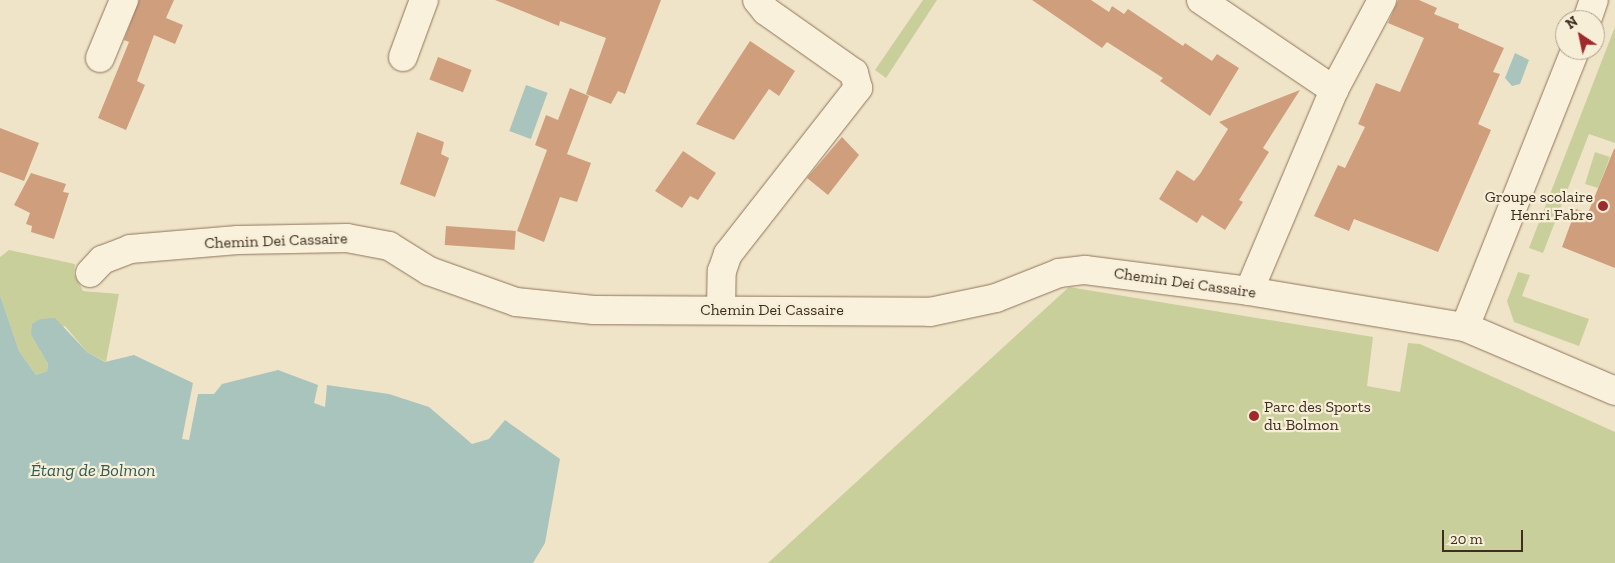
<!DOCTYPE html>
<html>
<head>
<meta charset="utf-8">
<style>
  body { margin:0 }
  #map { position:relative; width:1615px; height:563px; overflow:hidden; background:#f0e4c8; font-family:"Zilla Slab",serif }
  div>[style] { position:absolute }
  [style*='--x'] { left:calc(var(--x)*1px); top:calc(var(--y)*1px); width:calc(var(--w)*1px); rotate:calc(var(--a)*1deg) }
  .green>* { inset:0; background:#c9cf9b }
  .water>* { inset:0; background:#a9c4bc; transform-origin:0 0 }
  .building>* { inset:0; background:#cf9f7d; transform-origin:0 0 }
  .roads { filter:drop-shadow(0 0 1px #8d765c) drop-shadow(0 0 1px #8d765c) }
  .minor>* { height:28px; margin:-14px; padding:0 14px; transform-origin:14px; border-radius:14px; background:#faf1dc }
  .dots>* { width:14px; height:14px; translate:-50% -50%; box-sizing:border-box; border:2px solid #f7eed8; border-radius:50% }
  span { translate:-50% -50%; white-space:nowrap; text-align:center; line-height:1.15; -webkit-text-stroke:4.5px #f7eed8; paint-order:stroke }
  .poi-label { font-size:16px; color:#3d2e20 }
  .right { translate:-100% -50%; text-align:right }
  .left { translate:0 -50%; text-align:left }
  .street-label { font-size:16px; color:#3d2e20 }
  .water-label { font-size:18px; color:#2f5d5a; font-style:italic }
  .north { position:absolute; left:1555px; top:10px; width:50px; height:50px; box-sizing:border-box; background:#f7eed8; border:1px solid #ada18e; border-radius:50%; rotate:326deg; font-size:14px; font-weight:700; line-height:20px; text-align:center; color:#3d2e20 }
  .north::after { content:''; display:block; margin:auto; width:18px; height:22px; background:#9e2a2b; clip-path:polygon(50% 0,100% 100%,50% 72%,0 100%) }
  .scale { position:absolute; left:1442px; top:530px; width:81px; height:22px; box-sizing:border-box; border:2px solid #3d2e20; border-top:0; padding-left:6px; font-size:15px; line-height:18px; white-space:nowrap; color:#3d2e20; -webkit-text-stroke:4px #f7eed8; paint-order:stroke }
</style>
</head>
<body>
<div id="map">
  <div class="green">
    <i style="clip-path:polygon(923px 0,937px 0,886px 78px,875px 70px)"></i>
    <i style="clip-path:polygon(1615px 27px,1615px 143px,1589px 134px,1543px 253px,1529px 248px)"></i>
    <i style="clip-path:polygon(1595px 152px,1610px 157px,1598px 188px,1585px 184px)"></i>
    <i style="clip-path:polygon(9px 250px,75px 264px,74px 274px,83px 291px,119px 294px,106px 362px,87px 352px,65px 326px,31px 335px,48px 364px,47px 371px,36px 375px,19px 351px,0 295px,0 257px)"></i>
    <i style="clip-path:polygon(1518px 272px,1530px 275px,1522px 296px,1589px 319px,1579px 346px,1514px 322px,1507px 301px)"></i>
    <i style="clip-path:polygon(1069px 287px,1373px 337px,1367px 386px,1400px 392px,1408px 343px,1420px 344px,1615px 432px,1615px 563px,768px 563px)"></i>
  </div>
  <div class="water">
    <i style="clip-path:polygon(1515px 53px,1529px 60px,1520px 84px,1512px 86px,1505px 78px)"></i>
    <i style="left:526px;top:85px;width:23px;height:49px;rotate:20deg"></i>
    <i style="clip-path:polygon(0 295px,19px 351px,36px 375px,47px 371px,48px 364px,31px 335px,32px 324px,40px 319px,55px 318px,87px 352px,105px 362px,134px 355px,193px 383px,182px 439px,189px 440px,198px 394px,214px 394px,222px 384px,278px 370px,318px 385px,314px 403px,325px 407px,327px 385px,389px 394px,429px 407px,472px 444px,489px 439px,505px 420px,560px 459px,545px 543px,533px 563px,0 563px)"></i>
  </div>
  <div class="building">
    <i style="clip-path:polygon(139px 0,174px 0,166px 18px,183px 25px,175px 44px,154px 35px,137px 81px,145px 85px,126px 130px,98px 118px,129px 42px,124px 40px)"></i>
    <i style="clip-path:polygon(495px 0,661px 0,625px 94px,618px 91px,611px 104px,586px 94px,606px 38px,560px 21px,559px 26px)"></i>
    <i style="clip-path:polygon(1032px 0,1091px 0,1109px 12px,1112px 6px,1124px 14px,1128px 9px,1183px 46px,1185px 43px,1212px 61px,1217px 54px,1239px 68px,1210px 116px,1160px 81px,1163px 78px,1107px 42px,1102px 48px)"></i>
    <i style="clip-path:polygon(1398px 0,1419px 0,1437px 8px,1434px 14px,1459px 24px,1458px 28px,1504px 48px,1493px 72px,1500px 74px,1478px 124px,1491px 130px,1438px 252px,1354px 219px,1349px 231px,1314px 216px,1338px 165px,1345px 168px,1365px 127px,1358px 124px,1376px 83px,1400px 92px,1424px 38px,1388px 23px)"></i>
    <i style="clip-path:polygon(750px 41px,795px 71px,779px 96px,769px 89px,734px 140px,696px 124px)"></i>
    <i style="left:438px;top:57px;width:36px;height:24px;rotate:21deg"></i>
    <i style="clip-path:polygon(570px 88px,589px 96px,567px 154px,591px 163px,577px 202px,560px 197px,544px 242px,517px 231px,547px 150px,535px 145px,546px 115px,558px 120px)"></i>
    <i style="clip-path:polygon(1300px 90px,1263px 148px,1269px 152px,1239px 200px,1243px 202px,1225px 230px,1202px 215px,1197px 223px,1159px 199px,1177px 170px,1194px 181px,1200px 174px,1228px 129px,1219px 122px)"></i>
    <i style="clip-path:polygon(0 128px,39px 143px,24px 181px,0 172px)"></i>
    <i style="clip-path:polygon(417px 132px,444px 142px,441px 154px,449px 158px,435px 197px,400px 184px)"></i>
    <i style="clip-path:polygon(842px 137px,859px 155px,828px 195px,807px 178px)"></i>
    <i style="clip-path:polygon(1614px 149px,1615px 149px,1615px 268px,1562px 247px,1576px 209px,1588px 213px)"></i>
    <i style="clip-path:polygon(683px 151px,716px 173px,698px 200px,690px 196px,682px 208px,655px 191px)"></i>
    <i style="clip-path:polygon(31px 173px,66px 184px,63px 192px,69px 193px,54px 239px,31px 232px,32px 226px,26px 224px,30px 213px,14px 205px)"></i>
    <i style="left:446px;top:226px;width:70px;height:19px;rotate:4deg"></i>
  </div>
  <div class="roads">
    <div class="minor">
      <i style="--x:1201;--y:0;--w:161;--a:34.1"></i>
      <i style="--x:1334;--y:90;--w:218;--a:112.9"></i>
      <i style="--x:1587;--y:20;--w:21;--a:-71"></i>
      <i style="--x:403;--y:57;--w:61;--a:-69.8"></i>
      <i style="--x:100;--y:58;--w:63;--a:-67.5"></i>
      <i style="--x:1334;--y:90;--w:102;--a:-61.9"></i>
      <i style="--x:90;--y:273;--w:18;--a:-47"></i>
      <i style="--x:102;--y:260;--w:30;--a:-21"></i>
      <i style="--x:130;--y:249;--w:108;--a:-4.8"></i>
      <i style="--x:238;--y:240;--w:109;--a:-1.1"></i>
      <i style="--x:347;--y:238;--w:43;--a:10.8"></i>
      <i style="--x:389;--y:246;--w:47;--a:32"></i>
      <i style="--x:429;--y:271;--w:92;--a:19.6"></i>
      <i style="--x:516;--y:302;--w:78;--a:5.9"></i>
      <i style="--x:594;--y:310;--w:336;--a:0.3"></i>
      <i style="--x:930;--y:312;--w:67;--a:-12"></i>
      <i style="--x:996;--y:298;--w:68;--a:-21.6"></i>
      <i style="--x:1059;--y:273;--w:26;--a:-7"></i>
      <i style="--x:1085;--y:270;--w:165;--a:7.3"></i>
      <i style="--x:1249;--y:291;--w:219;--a:9.5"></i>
      <i style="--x:1465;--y:327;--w:163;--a:23.1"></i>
      <i style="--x:721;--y:310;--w:39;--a:-89"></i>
      <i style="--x:722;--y:271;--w:18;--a:-71"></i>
      <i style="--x:728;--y:254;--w:211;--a:-51.9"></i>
      <i style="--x:858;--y:88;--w:16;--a:-105"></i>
      <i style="--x:854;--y:73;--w:108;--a:-144.8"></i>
      <i style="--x:766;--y:11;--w:14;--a:-129"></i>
      <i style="--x:1465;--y:327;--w:298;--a:-68.3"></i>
    </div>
  </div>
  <div class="dots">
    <i style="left:1603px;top:206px;background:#9e2a2b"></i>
    <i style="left:1254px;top:416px;background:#9e2a2b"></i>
  </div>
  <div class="poi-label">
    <span class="right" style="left:1593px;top:206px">Groupe scolaire<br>Henri Fabre</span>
    <span class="left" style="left:1264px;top:416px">Parc des Sports<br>du Bolmon</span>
  </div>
  <div class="street-label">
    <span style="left:276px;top:241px;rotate:-2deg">Chemin Dei Cassaire</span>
    <span style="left:1185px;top:283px;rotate:8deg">Chemin Dei Cassaire</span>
    <span style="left:772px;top:310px">Chemin Dei Cassaire</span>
  </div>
  <div class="water-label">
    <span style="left:93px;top:470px">Étang de Bolmon</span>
  </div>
  <div class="north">N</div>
  <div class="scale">20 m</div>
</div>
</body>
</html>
